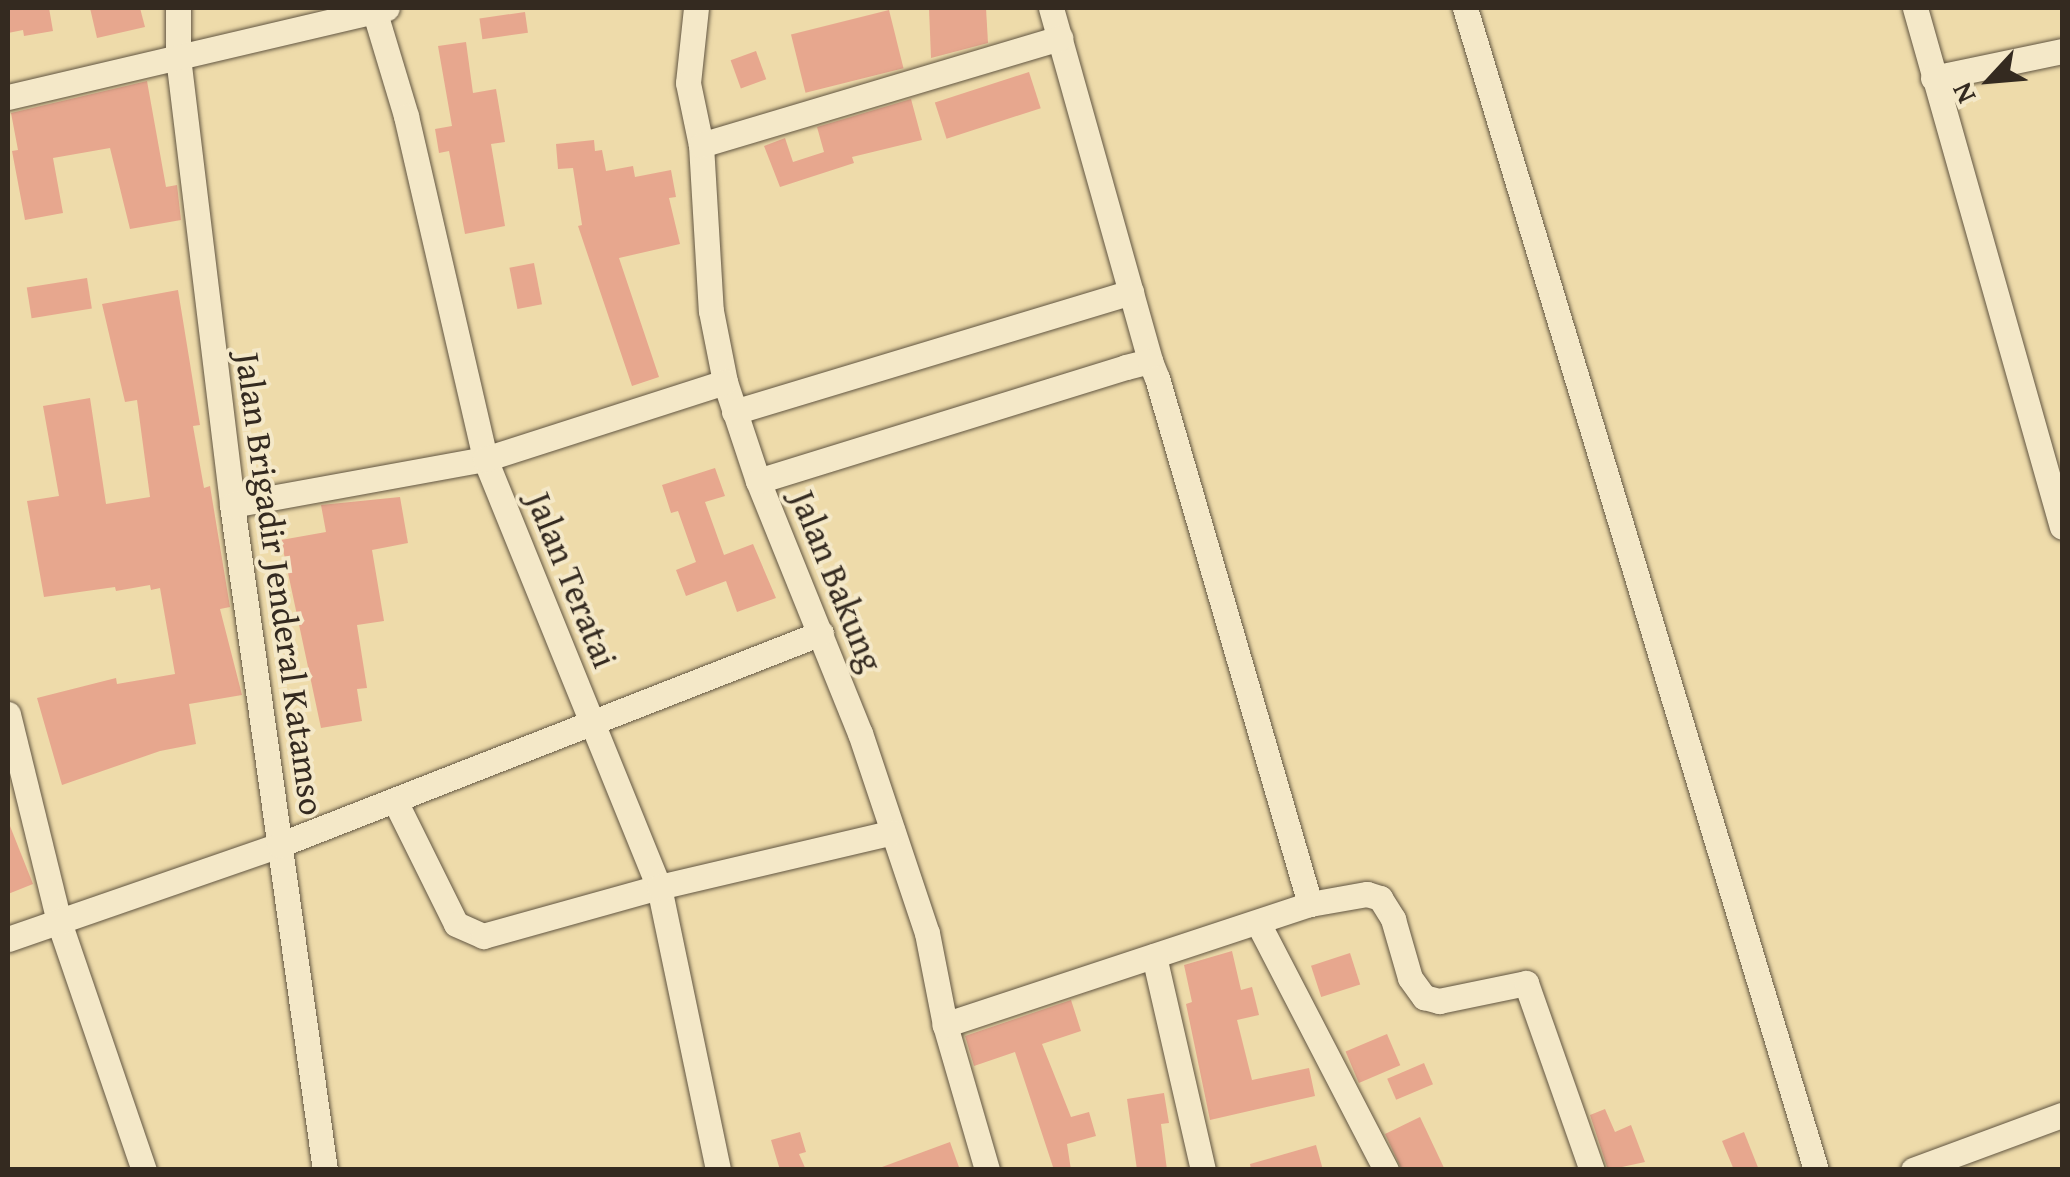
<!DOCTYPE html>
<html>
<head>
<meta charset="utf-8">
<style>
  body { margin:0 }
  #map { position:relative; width:2070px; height:1177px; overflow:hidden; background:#eedbaa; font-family:"Gentium Book Plus",serif }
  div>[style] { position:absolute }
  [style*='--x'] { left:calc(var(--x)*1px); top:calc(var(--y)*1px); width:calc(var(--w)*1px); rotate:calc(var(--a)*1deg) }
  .building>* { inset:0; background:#e7a78e; transform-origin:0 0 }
  .roads { filter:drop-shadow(0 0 2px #625642) drop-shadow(0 0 2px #625642) }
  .minor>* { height:25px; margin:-12.5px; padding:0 12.5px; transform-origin:12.5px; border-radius:12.5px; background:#f4e8c8 }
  span { translate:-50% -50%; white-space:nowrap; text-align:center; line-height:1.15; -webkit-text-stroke:8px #f4e8c8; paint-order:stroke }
  .street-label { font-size:35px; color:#342a20 }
  .frame { position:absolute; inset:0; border:10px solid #342a20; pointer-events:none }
  .north { position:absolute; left:1940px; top:30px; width:100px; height:100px; -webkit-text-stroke:8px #f4e8c8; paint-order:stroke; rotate:244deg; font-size:28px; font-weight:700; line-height:40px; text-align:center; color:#342a20 }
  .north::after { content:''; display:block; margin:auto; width:35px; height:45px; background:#342a20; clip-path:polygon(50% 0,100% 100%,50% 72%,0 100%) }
</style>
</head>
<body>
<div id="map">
  <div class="building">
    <i style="clip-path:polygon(8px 8px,49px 8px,53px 31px,24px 36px,23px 30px,8px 33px)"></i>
    <i style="clip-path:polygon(90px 8px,140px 8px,145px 27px,97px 38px)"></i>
    <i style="clip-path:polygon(929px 8px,986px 8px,988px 43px,931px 58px)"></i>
    <i style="left:889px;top:10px;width:60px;height:101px;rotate:76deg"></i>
    <i style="left:525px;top:12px;width:21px;height:46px;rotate:82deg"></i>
    <i style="clip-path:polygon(466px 42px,473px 93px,496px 89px,505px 142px,491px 144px,505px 226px,465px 234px,449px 151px,439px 153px,435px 129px,452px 126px,438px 46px)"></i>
    <i style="left:756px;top:51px;width:30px;height:27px;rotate:70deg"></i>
    <i style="left:1029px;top:72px;width:38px;height:99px;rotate:72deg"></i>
    <i style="clip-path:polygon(147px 81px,166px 187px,177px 185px,181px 220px,130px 229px,110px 148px,53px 158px,63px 213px,25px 220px,12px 151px,18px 150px,11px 113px)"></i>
    <i style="clip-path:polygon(911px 99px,922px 140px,852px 157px,854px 163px,780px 187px,764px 146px,785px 138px,793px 162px,824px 152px,817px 127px)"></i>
    <i style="clip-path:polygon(594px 140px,595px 151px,602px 150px,606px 171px,633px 166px,635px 177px,671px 170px,676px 197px,669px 198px,680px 244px,619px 258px,659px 377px,632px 386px,578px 226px,582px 225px,573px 168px,558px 169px,556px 144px)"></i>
    <i style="left:534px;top:263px;width:42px;height:25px;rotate:79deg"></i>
    <i style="left:87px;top:278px;width:31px;height:61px;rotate:81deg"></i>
    <i style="clip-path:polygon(178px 290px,200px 425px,193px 426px,204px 488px,210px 486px,230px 607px,220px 609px,242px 695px,189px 704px,196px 744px,160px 751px,62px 785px,37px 698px,116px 678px,117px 684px,175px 674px,160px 588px,151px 590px,150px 585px,116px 591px,115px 587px,44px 597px,27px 501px,59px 496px,43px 406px,90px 398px,106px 504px,150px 497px,137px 400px,125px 402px,102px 304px)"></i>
    <i style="clip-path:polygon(715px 468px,725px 496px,705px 502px,724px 555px,753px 544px,776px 598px,737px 612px,726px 581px,686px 596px,676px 570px,696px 562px,678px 511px,671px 513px,662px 485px)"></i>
    <i style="clip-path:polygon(400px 497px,408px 543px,372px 550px,384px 621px,357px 625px,367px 688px,357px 689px,362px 721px,321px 728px,281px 540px,326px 532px,321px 505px)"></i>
    <i style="clip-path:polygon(8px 821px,33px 884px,8px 894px)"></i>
    <i style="clip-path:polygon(1232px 951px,1241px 990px,1252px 987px,1259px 1015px,1237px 1020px,1252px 1080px,1309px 1068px,1315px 1096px,1210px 1120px,1186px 1004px,1192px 1002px,1184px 965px)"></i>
    <i style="left:1350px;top:953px;width:33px;height:41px;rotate:72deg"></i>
    <i style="clip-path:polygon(1071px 1000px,1081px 1031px,1042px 1044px,1071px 1117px,1089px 1112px,1096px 1136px,1067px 1144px,1071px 1170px,1054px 1170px,1015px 1052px,974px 1066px,965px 1036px)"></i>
    <i style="left:1387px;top:1034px;width:34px;height:45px;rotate:67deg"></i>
    <i style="left:1424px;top:1063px;width:23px;height:40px;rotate:67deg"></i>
    <i style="clip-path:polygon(1164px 1093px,1169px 1123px,1161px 1124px,1167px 1170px,1137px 1170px,1127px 1099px)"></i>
    <i style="clip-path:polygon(1605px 1109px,1615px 1132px,1631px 1125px,1645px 1162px,1608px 1170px,1590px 1115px)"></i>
    <i style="clip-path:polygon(1420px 1117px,1445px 1170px,1402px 1170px,1385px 1134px)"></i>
    <i style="clip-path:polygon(800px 1132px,806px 1152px,799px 1154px,806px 1170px,780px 1170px,771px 1140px)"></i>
    <i style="clip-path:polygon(1744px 1132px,1759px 1170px,1734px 1170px,1722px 1141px)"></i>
    <i style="clip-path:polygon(950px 1142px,960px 1170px,882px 1170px,882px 1167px)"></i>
    <i style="clip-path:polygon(1316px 1145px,1323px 1170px,1251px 1170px,1250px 1164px)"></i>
  </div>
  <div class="roads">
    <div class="minor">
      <i style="--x:178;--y:8;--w:49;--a:90"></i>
      <i style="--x:178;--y:57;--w:451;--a:83.1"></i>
      <i style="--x:232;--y:505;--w:671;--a:82.04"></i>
      <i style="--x:696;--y:8;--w:75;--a:96.1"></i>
      <i style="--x:688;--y:83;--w:63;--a:78.2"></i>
      <i style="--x:701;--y:145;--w:166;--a:86.6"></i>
      <i style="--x:711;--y:311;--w:72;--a:78.8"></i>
      <i style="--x:725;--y:382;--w:104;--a:71.6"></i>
      <i style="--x:758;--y:481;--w:272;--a:68"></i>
      <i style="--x:860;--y:733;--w:211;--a:71.5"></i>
      <i style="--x:927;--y:933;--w:94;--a:78.9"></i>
      <i style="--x:945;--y:1025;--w:151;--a:73.8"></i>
      <i style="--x:1051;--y:8;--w:367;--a:74.3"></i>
      <i style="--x:1465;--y:8;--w:1214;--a:73.19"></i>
      <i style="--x:1915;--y:8;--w:539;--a:74.19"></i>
      <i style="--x:375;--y:13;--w:108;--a:73.2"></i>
      <i style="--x:406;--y:116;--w:352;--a:77"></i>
      <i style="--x:485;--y:459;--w:462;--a:67.9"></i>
      <i style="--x:659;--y:887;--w:289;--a:78.2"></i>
      <i style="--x:1933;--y:78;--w:132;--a:-11.8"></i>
      <i style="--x:8;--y:97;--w:389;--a:-13.2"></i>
      <i style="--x:701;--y:145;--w:375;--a:-16.6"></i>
      <i style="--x:734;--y:412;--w:415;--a:-16.8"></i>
      <i style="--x:758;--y:481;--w:385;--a:-17.2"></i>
      <i style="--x:1126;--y:367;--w:25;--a:-14"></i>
      <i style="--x:1150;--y:361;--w:18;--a:68"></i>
      <i style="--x:1157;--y:378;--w:548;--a:73.78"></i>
      <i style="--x:1310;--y:904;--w:385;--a:161.7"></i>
      <i style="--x:232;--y:505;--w:257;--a:-10.3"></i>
      <i style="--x:485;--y:459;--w:252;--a:-17.8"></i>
      <i style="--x:8;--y:714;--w:214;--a:76.2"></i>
      <i style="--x:59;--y:922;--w:262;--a:71.1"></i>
      <i style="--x:395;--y:801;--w:137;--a:63.6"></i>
      <i style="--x:456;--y:924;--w:30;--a:24"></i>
      <i style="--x:483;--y:936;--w:183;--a:-15.6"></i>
      <i style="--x:659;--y:887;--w:240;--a:-13.2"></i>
      <i style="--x:1310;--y:904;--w:58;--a:-10"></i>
      <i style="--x:1367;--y:894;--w:14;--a:17"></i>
      <i style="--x:1380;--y:898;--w:25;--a:58"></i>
      <i style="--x:1393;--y:919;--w:61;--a:73.9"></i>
      <i style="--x:1410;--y:978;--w:24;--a:54"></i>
      <i style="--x:1424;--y:997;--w:16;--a:15"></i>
      <i style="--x:1439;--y:1001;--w:89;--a:-11.7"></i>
      <i style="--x:1526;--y:983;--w:198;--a:70.6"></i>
      <i style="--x:1258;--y:923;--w:278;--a:62.6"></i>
      <i style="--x:8;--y:939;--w:287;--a:-19.1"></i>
      <i style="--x:279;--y:845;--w:582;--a:-21.36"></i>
      <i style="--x:1154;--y:956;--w:220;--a:77.1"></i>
      <i style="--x:1913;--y:1170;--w:159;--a:-20.3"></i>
    </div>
  </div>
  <div class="street-label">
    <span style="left:572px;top:580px;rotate:68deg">Jalan Teratai</span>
    <span style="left:837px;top:581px;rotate:68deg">Jalan Bakung</span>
    <span style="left:280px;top:584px;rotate:82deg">Jalan Brigadir Jenderal Katamso</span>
  </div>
  <div class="frame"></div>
  <div class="north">N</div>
</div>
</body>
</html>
